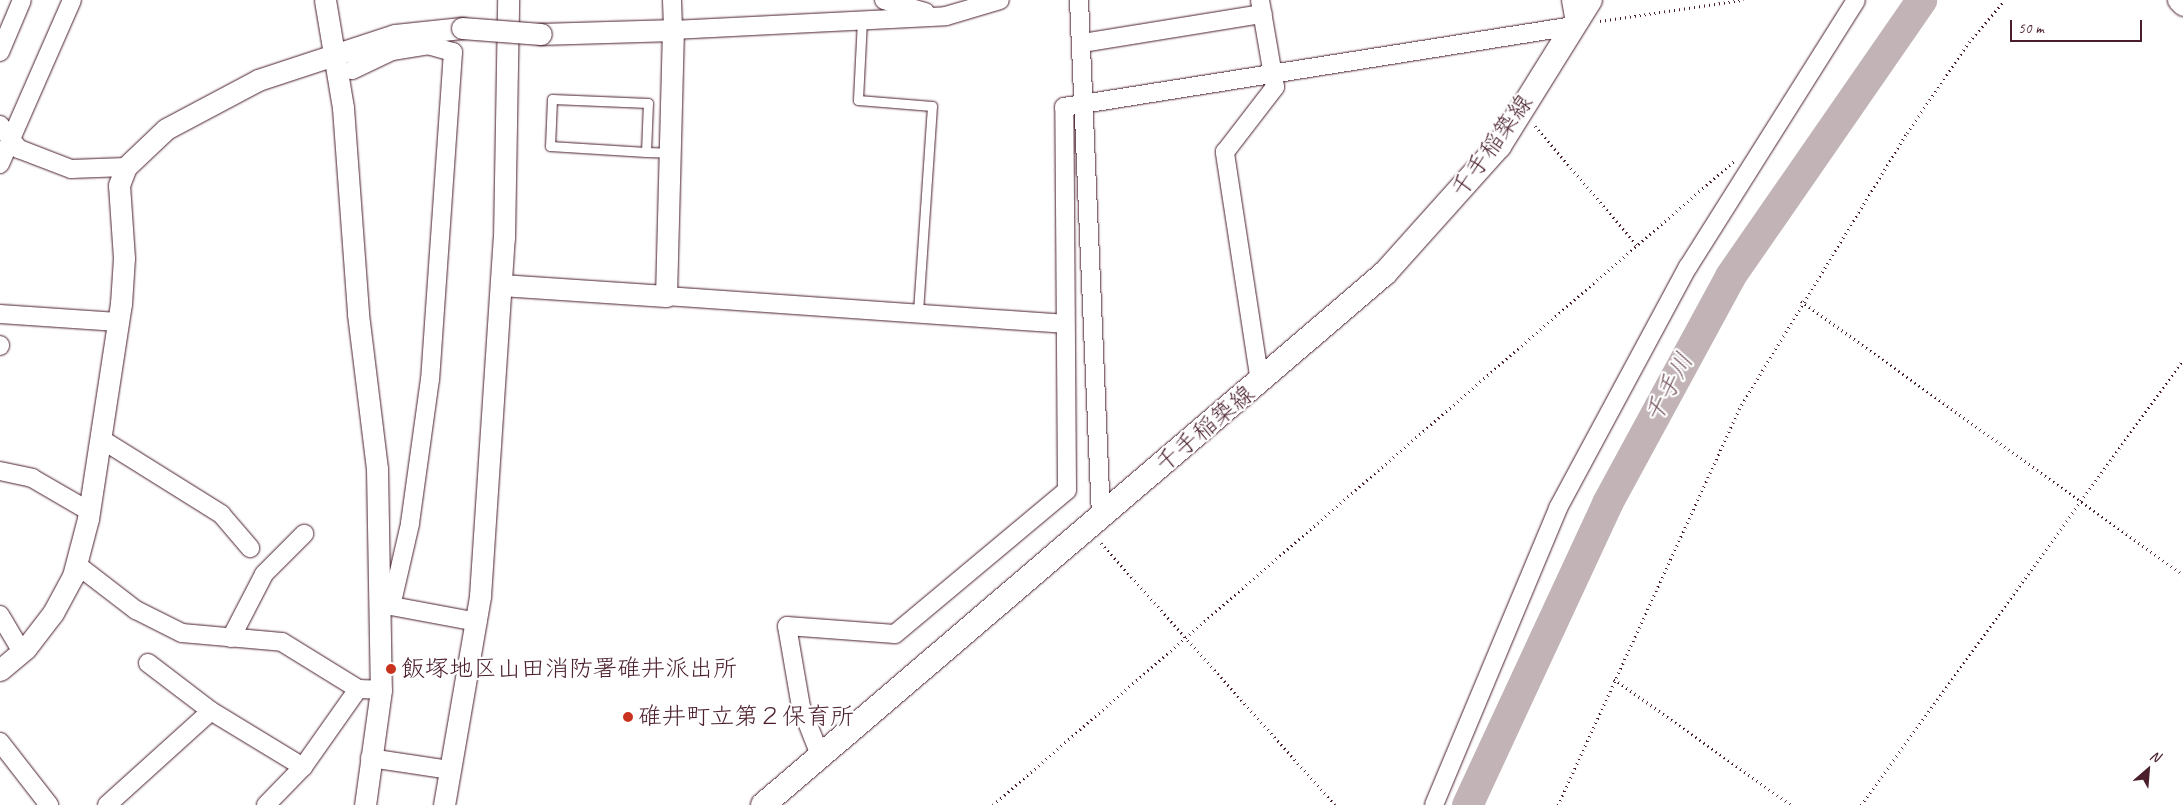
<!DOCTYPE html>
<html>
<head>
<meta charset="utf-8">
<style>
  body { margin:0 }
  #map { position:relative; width:2183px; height:805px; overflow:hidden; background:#fff; font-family:Caveat,"Klee One",sans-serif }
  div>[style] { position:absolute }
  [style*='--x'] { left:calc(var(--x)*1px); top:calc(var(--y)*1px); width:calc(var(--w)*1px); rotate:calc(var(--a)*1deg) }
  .river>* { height:31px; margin:-15.5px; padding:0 15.5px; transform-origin:15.5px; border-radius:15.5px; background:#c1b3b6 }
  .path>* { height:3px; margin-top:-1.5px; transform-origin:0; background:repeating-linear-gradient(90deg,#4a1f2b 0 1px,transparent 0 5px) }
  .roads { filter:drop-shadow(0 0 1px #4a1f2b) drop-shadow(0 0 1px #4a1f2b) }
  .service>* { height:9px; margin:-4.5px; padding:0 4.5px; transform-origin:4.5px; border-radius:4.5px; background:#fff }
  .minor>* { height:18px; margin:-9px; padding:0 9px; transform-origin:9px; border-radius:9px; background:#fff }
  .tertiary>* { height:21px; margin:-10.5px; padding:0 10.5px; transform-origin:10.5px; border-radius:10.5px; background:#fff }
  .secondary>* { height:24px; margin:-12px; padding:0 12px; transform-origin:12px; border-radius:12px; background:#fff }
  .bridges { filter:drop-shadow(0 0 1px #4a1f2b) drop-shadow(0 0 1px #4a1f2b) }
  .tertiary-bridge>* { height:21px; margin:-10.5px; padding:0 10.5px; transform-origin:10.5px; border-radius:10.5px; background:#fff }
  .dots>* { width:14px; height:14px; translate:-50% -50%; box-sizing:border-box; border:2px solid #fff; border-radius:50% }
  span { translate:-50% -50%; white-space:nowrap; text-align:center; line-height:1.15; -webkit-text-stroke:4.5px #fff; paint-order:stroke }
  .street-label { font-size:24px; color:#4a1f2b }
  .poi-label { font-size:24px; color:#4a1f2b }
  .left { translate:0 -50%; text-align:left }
  .water-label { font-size:25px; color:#74535c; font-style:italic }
  .north { position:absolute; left:2123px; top:745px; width:50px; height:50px; -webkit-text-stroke:4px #fff; paint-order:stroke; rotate:27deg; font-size:14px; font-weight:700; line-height:20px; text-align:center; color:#4a1f2b }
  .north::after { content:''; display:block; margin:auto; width:18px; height:22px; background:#4a1f2b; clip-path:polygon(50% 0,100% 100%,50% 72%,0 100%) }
  .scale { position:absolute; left:2010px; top:20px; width:132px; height:22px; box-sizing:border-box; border:2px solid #4a1f2b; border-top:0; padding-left:6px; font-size:15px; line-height:18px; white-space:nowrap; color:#4a1f2b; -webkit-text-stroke:4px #fff; paint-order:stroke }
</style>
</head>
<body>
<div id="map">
  <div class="river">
    <i style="--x:1467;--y:805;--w:333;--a:-65.1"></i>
    <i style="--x:1607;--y:503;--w:258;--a:-61.5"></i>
    <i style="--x:1730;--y:276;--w:336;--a:-55.3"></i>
  </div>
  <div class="path">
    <i style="--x:1600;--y:21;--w:145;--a:-8.4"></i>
    <i style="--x:1535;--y:126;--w:157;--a:49.4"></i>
    <i style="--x:1801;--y:301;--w:470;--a:35.6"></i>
    <i style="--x:1101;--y:543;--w:351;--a:48.2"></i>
    <i style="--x:1614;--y:679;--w:217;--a:35.4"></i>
    <i style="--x:993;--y:805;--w:982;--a:-40.99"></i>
    <i style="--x:1558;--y:805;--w:435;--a:-65.4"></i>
    <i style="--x:1739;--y:409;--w:323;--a:-58.7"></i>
    <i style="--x:1907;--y:133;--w:110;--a:-55.7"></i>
    <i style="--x:1969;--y:42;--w:55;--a:-49.4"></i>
    <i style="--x:1861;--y:805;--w:549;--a:-54.11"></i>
  </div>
  <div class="roads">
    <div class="service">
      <i style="--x:862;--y:20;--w:80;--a:92.9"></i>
      <i style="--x:858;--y:100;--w:74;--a:4.6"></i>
      <i style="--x:932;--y:106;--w:208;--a:93.9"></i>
      <i style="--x:646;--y:152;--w:49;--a:-87.7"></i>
      <i style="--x:648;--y:103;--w:96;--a:-177.6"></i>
      <i style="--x:552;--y:99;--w:47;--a:92.4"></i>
      <i style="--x:550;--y:146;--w:96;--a:3.6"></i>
      <i style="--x:646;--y:152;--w:24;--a:2"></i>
    </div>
    <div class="minor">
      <i style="--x:672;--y:0;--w:30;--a:88"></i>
      <i style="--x:673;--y:30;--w:273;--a:-2.9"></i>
      <i style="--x:946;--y:16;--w:56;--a:-16.5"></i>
      <i style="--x:884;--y:0;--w:43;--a:16.3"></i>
      <i style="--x:1079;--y:0;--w:516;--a:87.56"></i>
      <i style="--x:1571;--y:0;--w:23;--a:80"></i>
      <i style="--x:1083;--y:43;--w:182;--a:-9.2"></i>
      <i style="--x:0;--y:52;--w:56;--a:-67.1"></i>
      <i style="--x:352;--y:70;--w:44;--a:-25.4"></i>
      <i style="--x:392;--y:51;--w:36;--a:-9"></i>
      <i style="--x:428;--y:45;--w:26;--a:16"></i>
      <i style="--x:453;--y:52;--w:328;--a:94"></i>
      <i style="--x:430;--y:379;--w:146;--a:97.9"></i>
      <i style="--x:410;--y:524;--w:84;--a:103"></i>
      <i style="--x:0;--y:125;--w:31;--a:52"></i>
      <i style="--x:19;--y:149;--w:56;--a:21"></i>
      <i style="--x:71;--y:169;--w:55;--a:-2.1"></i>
      <i style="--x:0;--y:164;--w:179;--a:-66.3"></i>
      <i style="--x:666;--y:296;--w:399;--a:4"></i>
      <i style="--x:0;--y:314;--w:118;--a:3.9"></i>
      <i style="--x:0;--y:345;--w:1;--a:90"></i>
      <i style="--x:1260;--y:382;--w:233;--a:-98.7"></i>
      <i style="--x:1225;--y:152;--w:82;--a:-52.4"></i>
      <i style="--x:1275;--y:87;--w:88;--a:-99.8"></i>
      <i style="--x:101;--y:439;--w:142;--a:32"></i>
      <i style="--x:221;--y:514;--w:45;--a:49.5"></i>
      <i style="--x:0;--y:471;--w:33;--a:12"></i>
      <i style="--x:32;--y:478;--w:66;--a:30.1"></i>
      <i style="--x:76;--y:564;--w:76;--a:37.5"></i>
      <i style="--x:136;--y:610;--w:51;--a:26.6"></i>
      <i style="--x:182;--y:633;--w:100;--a:5.1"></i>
      <i style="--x:282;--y:642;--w:89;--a:31.7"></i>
      <i style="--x:358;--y:689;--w:23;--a:2"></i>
      <i style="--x:381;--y:604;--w:98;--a:10.6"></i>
      <i style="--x:0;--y:615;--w:43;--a:59.3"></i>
      <i style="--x:231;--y:638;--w:72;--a:-62.7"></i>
      <i style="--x:264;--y:574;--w:57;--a:-45"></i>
      <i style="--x:148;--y:663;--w:79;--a:37.3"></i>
      <i style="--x:211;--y:711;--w:108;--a:31.3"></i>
      <i style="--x:0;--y:742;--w:80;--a:52.1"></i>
      <i style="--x:820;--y:755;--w:52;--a:-111.6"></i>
      <i style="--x:801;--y:707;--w:82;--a:-99.8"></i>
      <i style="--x:787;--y:626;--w:108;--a:4.2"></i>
      <i style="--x:895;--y:634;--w:224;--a:-39.9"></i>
      <i style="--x:1067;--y:490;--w:383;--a:-90.4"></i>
      <i style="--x:1064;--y:107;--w:515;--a:-9.04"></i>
      <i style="--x:370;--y:758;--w:81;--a:8.5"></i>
      <i style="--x:107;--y:805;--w:140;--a:-42.1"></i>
      <i style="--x:266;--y:805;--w:53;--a:-45.8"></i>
      <i style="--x:303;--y:767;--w:95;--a:-54.8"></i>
      <i style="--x:1434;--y:805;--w:322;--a:-67.3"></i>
      <i style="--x:1558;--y:508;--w:274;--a:-61.7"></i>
      <i style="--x:1688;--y:267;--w:315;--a:-57.8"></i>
    </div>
    <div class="tertiary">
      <i style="--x:325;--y:0;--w:109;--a:80.5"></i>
      <i style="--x:343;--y:108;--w:207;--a:85.8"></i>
      <i style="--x:358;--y:314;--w:155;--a:83"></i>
      <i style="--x:377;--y:468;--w:222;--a:89"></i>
      <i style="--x:381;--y:690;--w:116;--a:97.9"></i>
      <i style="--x:2178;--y:0;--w:7;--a:45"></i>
      <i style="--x:501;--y:285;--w:165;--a:3.8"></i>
      <i style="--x:666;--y:296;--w:266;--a:-88.5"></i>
      <i style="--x:673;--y:30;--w:132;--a:178.3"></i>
      <i style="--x:0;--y:670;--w:34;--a:-40"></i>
      <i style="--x:26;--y:648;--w:44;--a:-52.4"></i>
      <i style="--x:53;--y:613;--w:42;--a:-61.6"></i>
      <i style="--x:73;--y:576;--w:59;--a:-75.3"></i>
      <i style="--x:88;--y:519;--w:218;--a:-81.3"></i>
      <i style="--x:121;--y:304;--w:46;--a:-86.3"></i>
      <i style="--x:124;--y:258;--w:73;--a:-93.9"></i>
      <i style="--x:119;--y:185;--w:19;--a:-69"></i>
      <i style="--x:126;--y:167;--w:55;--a:-43.5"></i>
      <i style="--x:166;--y:129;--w:104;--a:-28"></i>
      <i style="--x:258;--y:80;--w:144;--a:-18.2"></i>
      <i style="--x:395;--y:35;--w:67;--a:-6"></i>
      <i style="--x:444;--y:805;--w:212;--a:-80.2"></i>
      <i style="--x:480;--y:596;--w:359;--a:-86.2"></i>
      <i style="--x:504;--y:238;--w:238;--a:-89"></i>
    </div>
    <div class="secondary">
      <i style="--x:763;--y:805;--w:818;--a:-40.54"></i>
      <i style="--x:1385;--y:273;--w:171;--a:-48.1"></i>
      <i style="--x:1499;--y:146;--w:172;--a:-58.1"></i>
    </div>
  </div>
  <div class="bridges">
    <div class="tertiary-bridge">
      <i style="--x:462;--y:28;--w:79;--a:4.3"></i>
    </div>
  </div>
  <div class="dots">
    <i style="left:391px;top:669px;background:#c8321e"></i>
    <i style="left:628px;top:717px;background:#c8321e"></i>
  </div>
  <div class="street-label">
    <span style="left:1492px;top:146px;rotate:-54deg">千手稲築線</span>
    <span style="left:1205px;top:429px;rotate:-40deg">千手稲築線</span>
  </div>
  <div class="poi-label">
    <span class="left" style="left:401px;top:669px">飯塚地区山田消防署碓井派出所</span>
    <span class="left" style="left:638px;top:717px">碓井町立第２保育所</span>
  </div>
  <div class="water-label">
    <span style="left:1669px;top:388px;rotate:-62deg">千手川</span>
  </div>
  <div class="north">N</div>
  <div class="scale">50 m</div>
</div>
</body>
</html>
